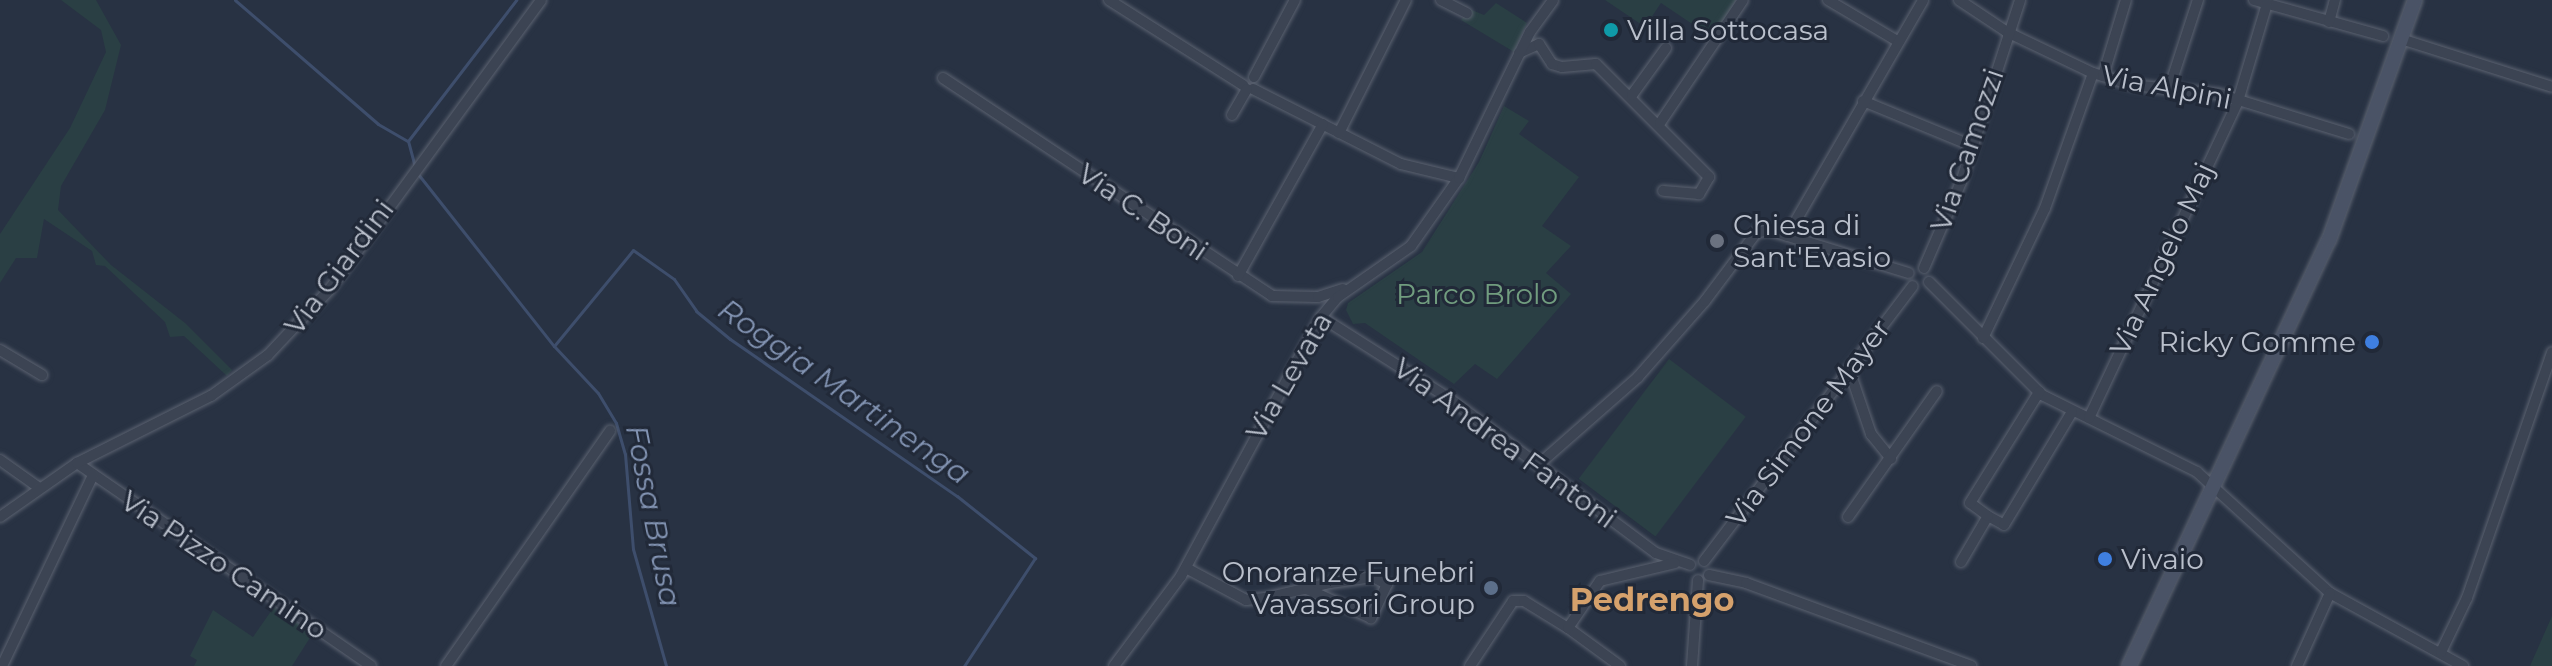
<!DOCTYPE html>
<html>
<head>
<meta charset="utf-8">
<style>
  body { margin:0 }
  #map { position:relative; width:2552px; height:666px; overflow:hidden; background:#283243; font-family:Montserrat,sans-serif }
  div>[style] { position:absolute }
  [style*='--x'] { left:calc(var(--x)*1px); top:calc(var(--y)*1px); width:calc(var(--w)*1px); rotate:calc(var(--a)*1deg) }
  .green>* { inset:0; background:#2a3f44; transform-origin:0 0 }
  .stream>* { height:3px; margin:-1.5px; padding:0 1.5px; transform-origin:1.5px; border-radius:1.5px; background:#3e4e6c }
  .roads { filter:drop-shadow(0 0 2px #5b6270) drop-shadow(0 0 2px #5b6270) }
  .street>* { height:10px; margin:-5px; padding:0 5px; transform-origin:5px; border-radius:5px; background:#3c4453 }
  .secondary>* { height:14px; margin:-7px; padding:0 7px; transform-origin:7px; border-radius:7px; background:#4a5366 }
  .dots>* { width:22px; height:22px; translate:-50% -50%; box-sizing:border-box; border:4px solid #212938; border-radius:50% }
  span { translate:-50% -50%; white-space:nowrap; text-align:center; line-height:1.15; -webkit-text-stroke:6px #212938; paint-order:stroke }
  .poi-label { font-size:28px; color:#bac0cc }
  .left { translate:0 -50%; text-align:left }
  .right { translate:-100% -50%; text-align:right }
  .street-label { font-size:28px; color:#bac0cc }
  .park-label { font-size:28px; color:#719d7f }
  .water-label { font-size:30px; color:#8293b2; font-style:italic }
  .quarter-label { font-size:32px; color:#d5a16c; font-weight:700 }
</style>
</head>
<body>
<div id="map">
  <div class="green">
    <i style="clip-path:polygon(61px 0,96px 0,121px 45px,105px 110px,61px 186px,58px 210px,111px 265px,185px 323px,232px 370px,227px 376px,184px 336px,170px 337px,165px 322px,105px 266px,96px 265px,92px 251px,44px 219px,37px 258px,16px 258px,0 283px,0 234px,70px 128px,106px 52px,101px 30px)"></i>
    <i style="clip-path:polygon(1605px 0,1736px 0,1713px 38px,1661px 3px,1645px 27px)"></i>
    <i style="clip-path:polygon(1496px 3px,1527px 23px,1514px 52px,1461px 20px,1469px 9px,1484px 15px)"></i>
    <i style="clip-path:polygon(1504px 106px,1529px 121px,1519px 134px,1579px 177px,1542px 226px,1571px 246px,1546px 273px,1571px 294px,1497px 379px,1475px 364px,1454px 384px,1365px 323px,1353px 324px,1346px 310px,1348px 303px,1422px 252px,1479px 162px)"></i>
    <i style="left:1669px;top:359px;width:96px;height:150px;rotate:37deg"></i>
    <i style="clip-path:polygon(274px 607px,313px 633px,292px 666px,194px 666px,197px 660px,190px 656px,213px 610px,253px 637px)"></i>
    <i style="clip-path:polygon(2552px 616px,2552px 666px,2530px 666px)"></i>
  </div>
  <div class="stream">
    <i style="--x:235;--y:0;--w:189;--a:40.9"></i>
    <i style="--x:378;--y:124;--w:34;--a:30"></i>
    <i style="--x:415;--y:167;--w:27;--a:-105"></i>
    <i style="--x:408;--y:141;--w:178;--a:-52.5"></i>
    <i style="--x:418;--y:174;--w:219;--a:51.7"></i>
    <i style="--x:554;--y:346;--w:64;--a:46.9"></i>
    <i style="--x:598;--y:393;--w:35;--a:59"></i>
    <i style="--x:616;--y:423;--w:32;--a:74"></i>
    <i style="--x:625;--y:454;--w:95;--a:85.2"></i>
    <i style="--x:633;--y:549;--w:122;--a:74.2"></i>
    <i style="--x:554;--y:346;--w:124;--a:-50.5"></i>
    <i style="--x:633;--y:250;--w:50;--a:35.3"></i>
    <i style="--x:674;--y:279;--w:39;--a:55"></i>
    <i style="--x:696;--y:311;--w:44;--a:39.5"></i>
    <i style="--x:730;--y:339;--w:276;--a:34.7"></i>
    <i style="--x:957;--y:496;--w:100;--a:38.5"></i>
    <i style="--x:1035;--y:558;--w:129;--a:123.3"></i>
  </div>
  <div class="roads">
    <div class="street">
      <i style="--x:1109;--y:0;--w:159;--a:32.4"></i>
      <i style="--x:1441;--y:0;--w:29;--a:27"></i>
      <i style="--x:1828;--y:0;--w:82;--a:30.6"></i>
      <i style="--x:1959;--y:0;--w:58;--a:33.7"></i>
      <i style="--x:2007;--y:32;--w:95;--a:25.5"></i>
      <i style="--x:2093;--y:73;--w:41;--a:17.1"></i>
      <i style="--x:2132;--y:85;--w:87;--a:5.9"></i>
      <i style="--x:2219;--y:94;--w:136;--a:17.1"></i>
      <i style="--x:2254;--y:0;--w:134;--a:15.6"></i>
      <i style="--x:2329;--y:22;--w:23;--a:-75"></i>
      <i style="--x:2401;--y:39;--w:158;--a:17.6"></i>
      <i style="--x:1519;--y:53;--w:22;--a:-24"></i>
      <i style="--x:1539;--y:44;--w:24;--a:57"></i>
      <i style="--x:1552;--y:64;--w:10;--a:17"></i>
      <i style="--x:1562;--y:67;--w:34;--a:-5"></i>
      <i style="--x:1596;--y:64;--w:160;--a:45"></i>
      <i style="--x:1709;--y:177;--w:20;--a:120"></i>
      <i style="--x:1699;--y:194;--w:36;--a:-175"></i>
      <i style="--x:2103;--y:76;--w:79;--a:-73.2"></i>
      <i style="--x:1254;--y:77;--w:87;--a:-62"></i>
      <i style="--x:943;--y:78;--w:395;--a:33.5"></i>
      <i style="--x:1272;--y:296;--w:46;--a:1.2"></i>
      <i style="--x:1318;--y:297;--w:26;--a:-18"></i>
      <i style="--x:1253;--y:89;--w:166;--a:26.9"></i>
      <i style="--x:1401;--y:164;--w:60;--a:13.6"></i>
      <i style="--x:2169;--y:89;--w:94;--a:-72"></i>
      <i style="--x:1632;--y:95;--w:58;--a:-54.1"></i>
      <i style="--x:1863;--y:101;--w:118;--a:22.4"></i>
      <i style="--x:1232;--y:115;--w:30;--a:-60"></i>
      <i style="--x:1660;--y:123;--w:148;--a:-56"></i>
      <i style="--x:1339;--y:133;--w:149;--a:-63.3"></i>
      <i style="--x:1787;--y:236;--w:272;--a:-60"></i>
      <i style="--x:1924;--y:268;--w:94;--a:-66.7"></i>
      <i style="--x:1961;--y:182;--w:191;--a:-72"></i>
      <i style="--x:1238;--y:276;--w:174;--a:-60.8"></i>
      <i style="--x:1929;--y:282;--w:160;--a:45"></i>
      <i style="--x:2042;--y:395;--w:173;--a:26.4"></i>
      <i style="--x:2197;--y:472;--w:180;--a:42.3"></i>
      <i style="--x:2330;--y:593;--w:152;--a:28.8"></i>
      <i style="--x:1321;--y:317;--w:153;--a:32.4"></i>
      <i style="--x:1450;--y:399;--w:257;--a:36.8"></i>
      <i style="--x:1656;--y:553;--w:36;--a:19"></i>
      <i style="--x:1983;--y:338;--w:144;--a:-64.5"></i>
      <i style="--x:2045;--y:208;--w:143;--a:-70.4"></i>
      <i style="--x:0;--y:350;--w:49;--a:30.8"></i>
      <i style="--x:1849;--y:369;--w:69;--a:71.3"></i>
      <i style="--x:1871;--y:434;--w:32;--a:51"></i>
      <i style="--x:2089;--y:418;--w:350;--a:-64.8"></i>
      <i style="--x:2238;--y:101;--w:101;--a:-73.4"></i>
      <i style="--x:0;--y:460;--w:47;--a:35.4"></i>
      <i style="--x:77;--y:463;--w:357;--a:34.6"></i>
      <i style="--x:1538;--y:465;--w:133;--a:-41.3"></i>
      <i style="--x:1638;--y:377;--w:101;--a:-48.6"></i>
      <i style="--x:1705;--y:301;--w:85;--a:-53.1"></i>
      <i style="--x:1756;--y:233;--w:12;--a:-14"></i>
      <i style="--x:1768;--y:230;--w:147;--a:17"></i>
      <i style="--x:1988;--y:516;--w:18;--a:29"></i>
      <i style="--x:2004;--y:525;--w:132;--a:-59"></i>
      <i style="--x:0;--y:517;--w:94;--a:-35"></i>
      <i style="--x:77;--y:463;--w:150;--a:-26.6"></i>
      <i style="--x:211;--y:396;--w:70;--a:-35.7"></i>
      <i style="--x:268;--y:355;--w:89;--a:-46.8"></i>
      <i style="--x:329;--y:290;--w:359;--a:-53.8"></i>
      <i style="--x:1848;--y:517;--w:154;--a:-54.8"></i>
      <i style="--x:1704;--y:561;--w:345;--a:-52.8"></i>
      <i style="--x:1961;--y:562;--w:53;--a:-59.6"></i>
      <i style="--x:1988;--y:516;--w:22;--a:-144"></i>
      <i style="--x:1970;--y:503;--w:131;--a:-58.1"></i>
      <i style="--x:1186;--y:568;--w:68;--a:28.1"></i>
      <i style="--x:1246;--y:600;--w:19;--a:-6"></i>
      <i style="--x:1265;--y:598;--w:67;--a:-13"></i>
      <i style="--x:1330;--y:583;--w:43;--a:-7.9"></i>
      <i style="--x:1373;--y:577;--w:16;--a:27"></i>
      <i style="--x:1387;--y:584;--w:38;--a:115"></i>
      <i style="--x:1371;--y:618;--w:70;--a:-155.6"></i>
      <i style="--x:1709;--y:575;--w:38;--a:12"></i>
      <i style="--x:1746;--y:583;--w:240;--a:20.2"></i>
      <i style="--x:2441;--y:652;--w:60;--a:-64.3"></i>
      <i style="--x:2467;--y:598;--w:260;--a:-70.9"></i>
      <i style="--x:2;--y:666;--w:212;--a:-64.5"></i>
      <i style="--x:446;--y:666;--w:287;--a:-55.1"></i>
      <i style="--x:1114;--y:666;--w:112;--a:-53.3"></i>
      <i style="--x:1181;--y:576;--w:294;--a:-61.6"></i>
      <i style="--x:1321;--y:317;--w:26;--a:-50"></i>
      <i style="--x:1338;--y:297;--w:89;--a:-34.9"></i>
      <i style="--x:1411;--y:246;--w:83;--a:-54.8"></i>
      <i style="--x:1459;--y:178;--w:162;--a:-64.1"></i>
      <i style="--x:1530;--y:32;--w:39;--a:-54"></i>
      <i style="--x:1470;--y:666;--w:78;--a:-56.5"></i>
      <i style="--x:1513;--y:601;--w:11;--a:0"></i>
      <i style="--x:1524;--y:601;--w:52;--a:31.5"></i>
      <i style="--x:1620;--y:666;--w:64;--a:-143.8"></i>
      <i style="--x:1568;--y:628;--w:57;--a:-55.8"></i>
      <i style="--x:1600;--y:581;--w:77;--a:-13.5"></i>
      <i style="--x:1692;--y:666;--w:86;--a:-86"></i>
      <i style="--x:2297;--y:666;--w:80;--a:-65.7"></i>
    </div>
    <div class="secondary">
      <i style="--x:2129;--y:666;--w:471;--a:-64.9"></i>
      <i style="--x:2329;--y:240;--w:255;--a:-70.3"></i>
    </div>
  </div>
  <div class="dots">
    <i style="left:1611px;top:30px;background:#0f9aa8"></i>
    <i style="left:1717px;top:241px;background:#6b7280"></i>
    <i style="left:2372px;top:342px;background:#3f7fe0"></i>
    <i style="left:2105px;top:559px;background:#3f7fe0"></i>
    <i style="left:1491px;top:588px;background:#5c6f8a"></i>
  </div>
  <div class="poi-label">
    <span class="left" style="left:1627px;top:30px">Villa Sottocasa</span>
    <span class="left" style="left:1733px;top:241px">Chiesa di<br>Sant'Evasio</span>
    <span class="right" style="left:2356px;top:342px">Ricky Gomme</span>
    <span class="left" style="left:2121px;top:559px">Vivaio</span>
    <span class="right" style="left:1475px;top:588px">Onoranze Funebri<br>Vavassori Group</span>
  </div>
  <div class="street-label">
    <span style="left:2167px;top:87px;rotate:11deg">Via Alpini</span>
    <span style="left:1967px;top:150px;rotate:-71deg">Via Camozzi</span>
    <span style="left:1143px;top:212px;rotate:34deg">Via C. Boni</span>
    <span style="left:2162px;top:259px;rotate:-65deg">Via Angelo Maj</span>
    <span style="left:339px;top:267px;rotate:-53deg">Via Giardini</span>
    <span style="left:1289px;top:376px;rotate:-60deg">Via Levata</span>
    <span style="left:1808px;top:423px;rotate:-53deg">Via Simone Mayer</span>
    <span style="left:1505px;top:443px;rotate:36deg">Via Andrea Fantoni</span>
    <span style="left:224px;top:565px;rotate:34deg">Via Pizzo Camino</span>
  </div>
  <div class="park-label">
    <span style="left:1477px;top:294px">Parco Brolo</span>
  </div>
  <div class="water-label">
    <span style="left:844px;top:392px;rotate:35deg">Roggia Martinenga</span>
    <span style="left:653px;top:516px;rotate:79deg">Fossa Brusa</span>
  </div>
  <div class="quarter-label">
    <span style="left:1652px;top:600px">Pedrengo</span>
  </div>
</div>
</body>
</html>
